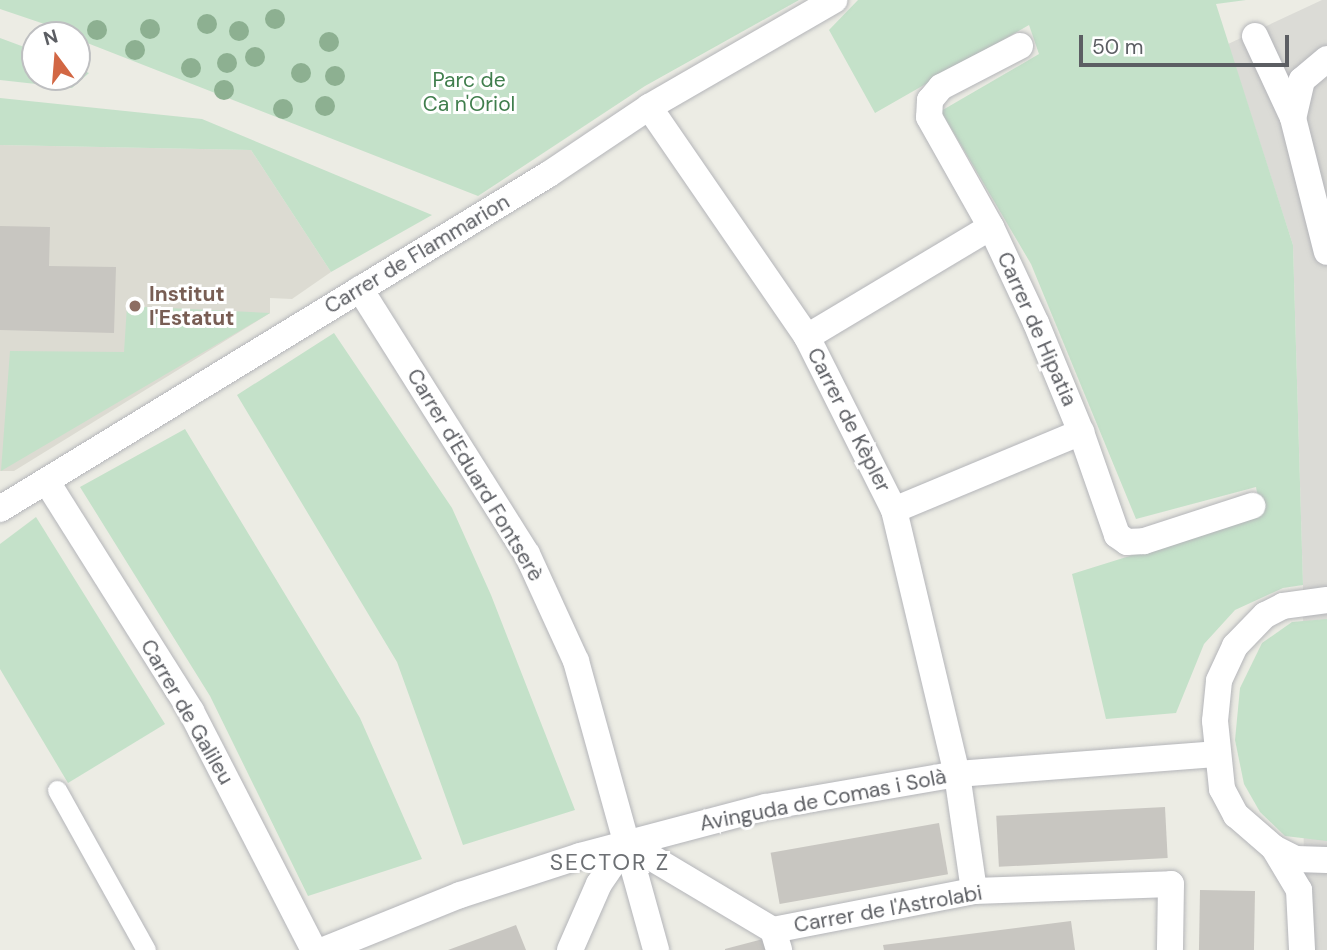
<!DOCTYPE html>
<html>
<head>
<meta charset="utf-8">
<style>
  body { margin:0 }
  #map { position:relative; width:1327px; height:950px; overflow:hidden; background:#ecece4; font-family:"DM Sans",sans-serif }
  div>[style] { position:absolute }
  [style*='--x'] { left:calc(var(--x)*1px); top:calc(var(--y)*1px); width:calc(var(--w)*1px); rotate:calc(var(--a)*1deg) }
  .industrial>* { inset:0; background:#dbdbd6 }
  .education>* { inset:0; background:#dcdbd2 }
  .green>* { inset:0; background:#c4e1c9 }
  .building>* { inset:0; background:#c8c6c1; transform-origin:0 0 }
  .roads { filter:drop-shadow(0 0 2px #b4b5b9) drop-shadow(0 0 2px #b4b5b9) }
  .pedestrian>* { height:19px; margin:-9.5px; padding:0 9.5px; transform-origin:9.5px; border-radius:9.5px; background:#fff }
  .minor>* { height:26px; margin:-13px; padding:0 13px; transform-origin:13px; border-radius:13px; background:#fff }
  .trees>* { width:20px; height:20px; margin:-10px; border-radius:50%; background:#8db091 }
  .dots>* { width:19px; height:19px; translate:-50% -50%; box-sizing:border-box; border:4px solid #fff; border-radius:50% }
  span { translate:-50% -50%; white-space:nowrap; text-align:center; line-height:1.15; -webkit-text-stroke:6px #fff; paint-order:stroke }
  .park-label { font-size:21px; color:#407e4d }
  .street-label { font-size:21px; color:#5c5e63 }
  .education-label { font-size:21px; color:#785e54; font-weight:700 }
  .left { translate:0 -50%; text-align:left }
  .neighbourhood-label { font-size:23px; color:#6d7074; letter-spacing:2px }
  .north { position:absolute; left:21px; top:21px; width:70px; height:70px; box-sizing:border-box; background:#fff; border:2px solid #bebfc1; border-radius:50%; rotate:344deg; font-size:19px; font-weight:700; line-height:28px; text-align:center; color:#5c5e63 }
  .north::after { content:''; display:block; margin:auto; width:24px; height:32px; background:#d26744; clip-path:polygon(50% 0,100% 100%,50% 72%,0 100%) }
  .scale { position:absolute; left:1079px; top:35px; width:210px; height:32px; box-sizing:border-box; border:4px solid #5c5e63; border-top:0; padding-left:9px; font-size:21px; line-height:24px; white-space:nowrap; color:#5c5e63; -webkit-text-stroke:5px #fff; paint-order:stroke }
</style>
</head>
<body>
<div id="map">
  <div class="industrial">
    <i style="clip-path:polygon(1322px 0,1327px 0,1327px 950px,1304px 950px,1303px 585px,1293px 245px,1228px 44px)"></i>
  </div>
  <div class="education">
    <i style="clip-path:polygon(0 145px,251px 150px,331px 272px,292px 299px,270px 298px,270px 313px,14px 471px,0 471px)"></i>
  </div>
  <div class="green">
    <i style="clip-path:polygon(0 0,799px 0,645px 86px,478px 196px,77px 39px,77px 35px,0 9px)"></i>
    <i style="clip-path:polygon(858px 0,1246px 0,1216px 4px,1293px 245px,1303px 585px,1283px 588px,1235px 610px,1204px 644px,1176px 713px,1106px 719px,1072px 574px,1261px 515px,1256px 487px,1136px 519px,1031px 264px,941px 111px,1039px 54px,1029px 25px,875px 113px,829px 30px)"></i>
    <i style="clip-path:polygon(0 38px,35px 51px,35px 77px,77px 77px,77px 68px,89px 73px,72px 88px,0 80px)"></i>
    <i style="clip-path:polygon(0 98px,202px 119px,432px 215px,331px 272px,251px 150px,0 145px)"></i>
    <i style="clip-path:polygon(127px 306px,270px 313px,1px 471px,10px 351px,124px 352px)"></i>
    <i style="clip-path:polygon(334px 333px,452px 508px,491px 595px,575px 810px,463px 845px,397px 662px,237px 395px)"></i>
    <i style="clip-path:polygon(185px 429px,360px 718px,422px 859px,308px 896px,210px 696px,80px 487px)"></i>
    <i style="clip-path:polygon(36px 517px,165px 724px,68px 783px,0 669px,0 544px)"></i>
    <i style="clip-path:polygon(1327px 619px,1327px 841px,1285px 836px,1260px 812px,1244px 784px,1235px 740px,1240px 688px,1262px 643px,1292px 622px)"></i>
  </div>
  <div class="building">
    <i style="clip-path:polygon(0 226px,50px 227px,49px 266px,116px 267px,114px 333px,0 330px)"></i>
    <i style="left:1165px;top:807px;width:51px;height:169px;rotate:87deg"></i>
    <i style="left:939px;top:823px;width:52px;height:171px;rotate:80deg"></i>
    <i style="left:1200px;top:890px;width:55px;height:60px;rotate:1deg"></i>
    <i style="clip-path:polygon(1071px 921px,1075px 950px,884px 950px,883px 945px)"></i>
    <i style="clip-path:polygon(516px 925px,526px 950px,448px 950px)"></i>
    <i style="clip-path:polygon(763px 939px,766px 950px,725px 950px,725px 949px)"></i>
  </div>
  <div class="roads">
    <div class="pedestrian">
      <i style="--x:57;--y:790;--w:183;--a:60.9"></i>
    </div>
    <div class="minor">
      <i style="--x:1255;--y:36;--w:90;--a:65.1"></i>
      <i style="--x:1020;--y:46;--w:89;--a:152.6"></i>
      <i style="--x:941;--y:87;--w:17;--a:130"></i>
      <i style="--x:930;--y:100;--w:17;--a:93"></i>
      <i style="--x:929;--y:117;--w:126;--a:60.6"></i>
      <i style="--x:991;--y:227;--w:106;--a:64.9"></i>
      <i style="--x:1036;--y:323;--w:118;--a:67.6"></i>
      <i style="--x:1081;--y:432;--w:109;--a:70.7"></i>
      <i style="--x:1117;--y:535;--w:12;--a:35"></i>
      <i style="--x:1127;--y:542;--w:17;--a:-3"></i>
      <i style="--x:1144;--y:541;--w:114;--a:-18"></i>
      <i style="--x:1327;--y:59;--w:33;--a:140"></i>
      <i style="--x:1302;--y:80;--w:39;--a:103"></i>
      <i style="--x:1293;--y:118;--w:138;--a:75.8"></i>
      <i style="--x:649;--y:107;--w:279;--a:55.5"></i>
      <i style="--x:807;--y:337;--w:194;--a:63.3"></i>
      <i style="--x:894;--y:510;--w:271;--a:76.6"></i>
      <i style="--x:957;--y:774;--w:118;--a:81.7"></i>
      <i style="--x:360;--y:289;--w:313;--a:57.8"></i>
      <i style="--x:527;--y:554;--w:118;--a:65.4"></i>
      <i style="--x:576;--y:661;--w:300;--a:74.5"></i>
      <i style="--x:807;--y:337;--w:214;--a:-30.9"></i>
      <i style="--x:47;--y:482;--w:271;--a:57.8"></i>
      <i style="--x:191;--y:711;--w:269;--a:62.8"></i>
      <i style="--x:0;--y:509;--w:643;--a:-31.39"></i>
      <i style="--x:549;--y:174;--w:120;--a:-33.8"></i>
      <i style="--x:649;--y:107;--w:214;--a:-30"></i>
      <i style="--x:894;--y:510;--w:203;--a:-22.6"></i>
      <i style="--x:1327;--y:600;--w:44;--a:172.2"></i>
      <i style="--x:1283;--y:606;--w:20;--a:153"></i>
      <i style="--x:1265;--y:615;--w:43;--a:134.1"></i>
      <i style="--x:1235;--y:646;--w:38;--a:115"></i>
      <i style="--x:1219;--y:681;--w:40;--a:95.7"></i>
      <i style="--x:1215;--y:721;--w:68;--a:84.1"></i>
      <i style="--x:1222;--y:789;--w:30;--a:62"></i>
      <i style="--x:1236;--y:815;--w:50;--a:41"></i>
      <i style="--x:1274;--y:848;--w:25;--a:27"></i>
      <i style="--x:1296;--y:859;--w:31;--a:2"></i>
      <i style="--x:1274;--y:848;--w:49;--a:59.2"></i>
      <i style="--x:1299;--y:890;--w:60;--a:87.1"></i>
      <i style="--x:773;--y:930;--w:205;--a:-11"></i>
      <i style="--x:974;--y:891;--w:197;--a:-2"></i>
      <i style="--x:1171;--y:884;--w:66;--a:90.9"></i>
      <i style="--x:324;--y:950;--w:147;--a:-22"></i>
      <i style="--x:460;--y:895;--w:126;--a:-18"></i>
      <i style="--x:580;--y:856;--w:192;--a:-14.8"></i>
      <i style="--x:766;--y:807;--w:194;--a:-9.8"></i>
      <i style="--x:957;--y:774;--w:259;--a:-4.4"></i>
      <i style="--x:570;--y:950;--w:72;--a:-66.3"></i>
      <i style="--x:599;--y:884;--w:50;--a:-55.7"></i>
      <i style="--x:627;--y:843;--w:170;--a:30.8"></i>
      <i style="--x:773;--y:930;--w:21;--a:73"></i>
    </div>
  </div>
  <div class="trees">
    <i style="left:275px;top:19px"></i>
    <i style="left:207px;top:24px"></i>
    <i style="left:150px;top:29px"></i>
    <i style="left:97px;top:30px"></i>
    <i style="left:239px;top:31px"></i>
    <i style="left:329px;top:42px"></i>
    <i style="left:135px;top:50px"></i>
    <i style="left:255px;top:57px"></i>
    <i style="left:227px;top:63px"></i>
    <i style="left:191px;top:68px"></i>
    <i style="left:301px;top:73px"></i>
    <i style="left:335px;top:76px"></i>
    <i style="left:224px;top:90px"></i>
    <i style="left:325px;top:106px"></i>
    <i style="left:283px;top:109px"></i>
  </div>
  <div class="dots">
    <i style="left:135px;top:306px;background:#8d6e63"></i>
  </div>
  <div class="park-label">
    <span style="left:469px;top:92px">Parc de<br>Ca n'Oriol</span>
  </div>
  <div class="street-label">
    <span style="left:417px;top:254px;rotate:-31deg">Carrer de Flammarion</span>
    <span style="left:1037px;top:329px;rotate:66deg">Carrer de Hipatia</span>
    <span style="left:849px;top:420px;rotate:63deg">Carrer de Kèpler</span>
    <span style="left:475px;top:475px;rotate:59deg">Carrer d'Eduard Fontserè</span>
    <span style="left:187px;top:712px;rotate:60deg">Carrer de Galileu</span>
    <span style="left:823px;top:800px;rotate:-11deg">Avinguda de Comas i Solà</span>
    <span style="left:888px;top:909px;rotate:-10deg">Carrer de l'Astrolabi</span>
  </div>
  <div class="education-label">
    <span class="left" style="left:149px;top:306px">Institut<br>l'Estatut</span>
  </div>
  <div class="neighbourhood-label">
    <span style="left:610px;top:862px">SECTOR Z</span>
  </div>
  <div class="north">N</div>
  <div class="scale">50 m</div>
</div>
</body>
</html>
